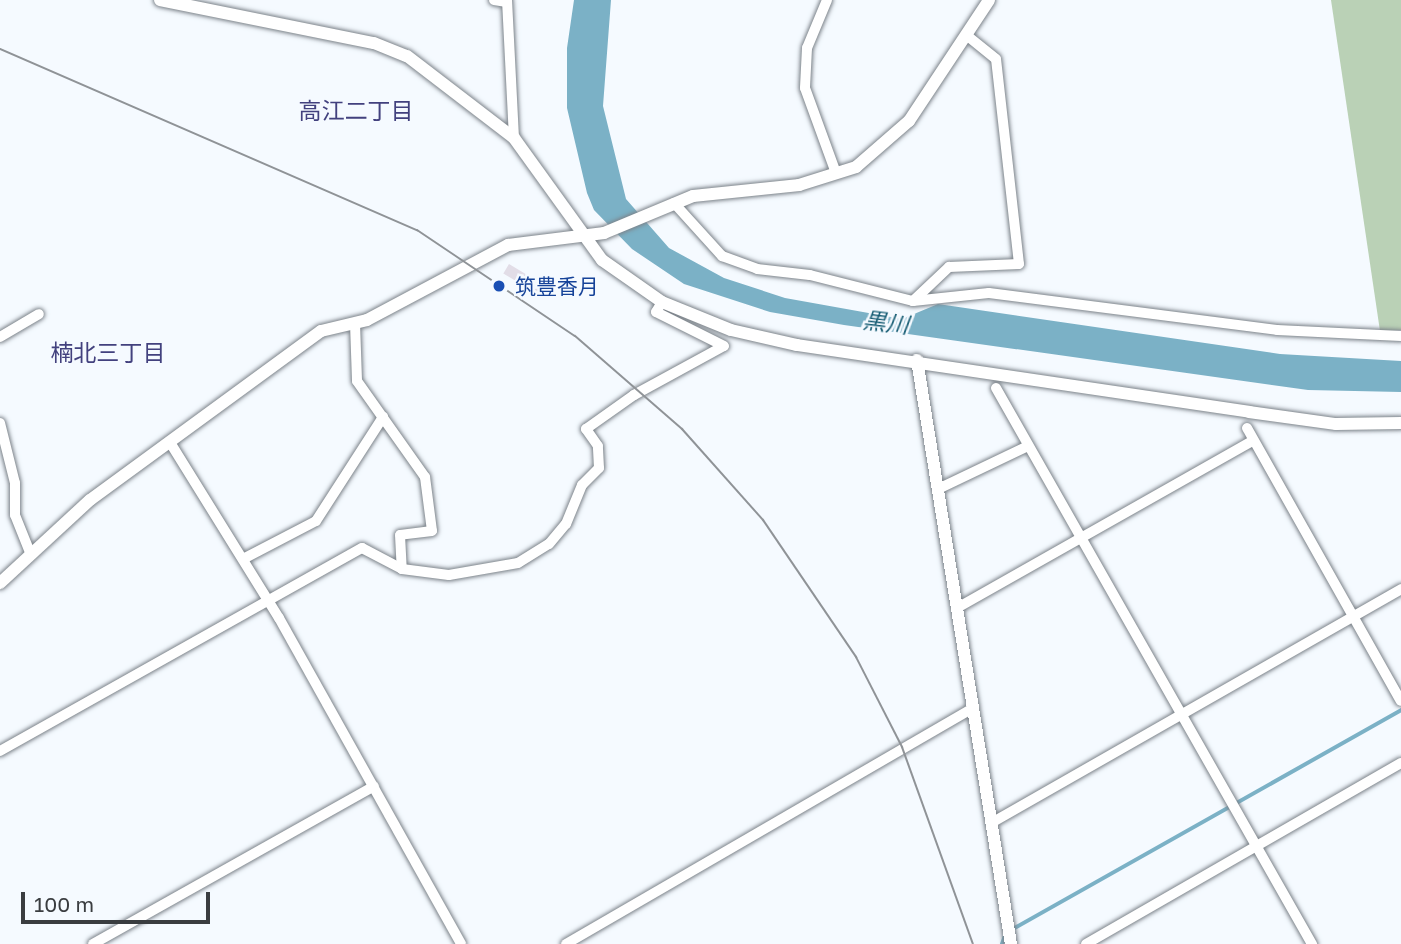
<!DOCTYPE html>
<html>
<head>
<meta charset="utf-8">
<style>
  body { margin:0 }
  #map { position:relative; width:1401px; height:944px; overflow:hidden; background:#f5faff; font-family:"Golos Text","Noto Sans JP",sans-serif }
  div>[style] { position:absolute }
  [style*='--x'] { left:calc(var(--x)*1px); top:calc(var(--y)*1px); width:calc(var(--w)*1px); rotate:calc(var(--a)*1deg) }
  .green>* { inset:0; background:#bad1b6 }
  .water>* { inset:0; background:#7bb1c6 }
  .stream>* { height:3.5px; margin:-1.75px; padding:0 1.75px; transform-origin:1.75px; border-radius:1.75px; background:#7bb1c6 }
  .building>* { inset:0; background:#e2dde7; transform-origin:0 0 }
  .roads { filter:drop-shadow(0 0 2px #7c838a) drop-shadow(0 0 2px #7c838a) }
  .minor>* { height:10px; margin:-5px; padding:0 5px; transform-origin:5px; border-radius:5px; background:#fff }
  .tertiary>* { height:12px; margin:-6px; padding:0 6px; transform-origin:6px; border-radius:6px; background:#fff }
  .tram>* { height:2px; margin:-1px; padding:0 1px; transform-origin:1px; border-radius:1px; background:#8f9397 }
  .dots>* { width:19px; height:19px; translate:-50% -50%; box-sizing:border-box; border:4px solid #f5faff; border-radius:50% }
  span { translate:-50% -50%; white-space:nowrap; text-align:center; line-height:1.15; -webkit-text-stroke:5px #f5faff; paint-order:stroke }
  .transit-label { font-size:21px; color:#164399 }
  .left { translate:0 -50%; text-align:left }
  .neighbourhood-label { font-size:23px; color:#42417e }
  .water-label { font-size:23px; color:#175d74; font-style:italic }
  .scale { position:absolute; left:21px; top:892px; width:189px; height:32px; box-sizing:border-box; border:4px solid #3a3d40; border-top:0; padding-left:9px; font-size:21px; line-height:24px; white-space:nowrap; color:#3a3d40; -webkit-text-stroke:5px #f5faff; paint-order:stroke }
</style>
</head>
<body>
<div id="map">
  <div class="green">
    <i style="clip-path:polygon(1331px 0,1401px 0,1401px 330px,1380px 331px)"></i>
  </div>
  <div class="water">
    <i style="clip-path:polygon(574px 0,611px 0,603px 106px,626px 199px,669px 248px,724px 278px,785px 298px,902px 319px,938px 304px,1280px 354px,1401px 361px,1401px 392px,1308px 390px,844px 325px,770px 312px,684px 284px,632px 249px,594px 210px,587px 193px,567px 108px,567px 48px)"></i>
  </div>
  <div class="stream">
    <i style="--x:1013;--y:929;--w:446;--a:-29.4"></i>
    <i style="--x:1002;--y:944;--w:12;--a:-70"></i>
  </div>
  <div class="building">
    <i style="left:509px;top:264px;width:45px;height:11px;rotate:31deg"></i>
  </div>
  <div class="roads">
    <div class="minor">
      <i style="--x:494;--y:0;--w:13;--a:9"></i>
      <i style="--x:507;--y:0;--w:138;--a:87.1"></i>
      <i style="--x:827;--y:0;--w:52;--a:112.6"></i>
      <i style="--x:807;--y:48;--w:40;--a:92.9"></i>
      <i style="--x:805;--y:88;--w:90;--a:70"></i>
      <i style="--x:674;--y:203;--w:72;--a:47.8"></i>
      <i style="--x:722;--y:256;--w:37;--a:20"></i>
      <i style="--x:757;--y:269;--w:53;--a:6.5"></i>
      <i style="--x:810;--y:275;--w:106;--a:14.2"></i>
      <i style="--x:913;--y:301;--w:76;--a:-6"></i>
      <i style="--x:989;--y:293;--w:290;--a:7.3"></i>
      <i style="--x:1277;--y:330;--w:124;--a:2.8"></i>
      <i style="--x:913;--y:301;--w:50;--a:-43.4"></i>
      <i style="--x:949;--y:267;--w:70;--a:-2.5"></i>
      <i style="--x:1019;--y:264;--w:206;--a:-96.4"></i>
      <i style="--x:996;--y:59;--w:36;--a:-141"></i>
      <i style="--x:355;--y:323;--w:58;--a:88"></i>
      <i style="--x:357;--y:381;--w:118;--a:54.7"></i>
      <i style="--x:425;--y:477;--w:54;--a:82.6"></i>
      <i style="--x:432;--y:531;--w:32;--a:173"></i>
      <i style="--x:400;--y:535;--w:34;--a:87"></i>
      <i style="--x:0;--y:337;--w:45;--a:-30.5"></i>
      <i style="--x:996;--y:388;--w:640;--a:60.39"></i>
      <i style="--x:0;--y:423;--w:62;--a:76"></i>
      <i style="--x:15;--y:483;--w:32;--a:90"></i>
      <i style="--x:15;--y:515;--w:43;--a:68.2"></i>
      <i style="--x:1247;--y:428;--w:313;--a:60.6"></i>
      <i style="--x:171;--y:444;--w:205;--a:58.2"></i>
      <i style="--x:279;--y:618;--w:373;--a:60.8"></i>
      <i style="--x:938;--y:489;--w:98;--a:-25.5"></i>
      <i style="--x:243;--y:559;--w:82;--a:-27.5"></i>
      <i style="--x:316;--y:521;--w:124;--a:-57.2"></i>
      <i style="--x:957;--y:608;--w:338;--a:-29.5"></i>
      <i style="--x:0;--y:751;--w:415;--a:-29.3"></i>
      <i style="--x:362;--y:548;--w:45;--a:27.7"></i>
      <i style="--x:402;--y:569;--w:47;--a:7.3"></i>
      <i style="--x:449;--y:575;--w:70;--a:-9.9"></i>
      <i style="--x:518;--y:563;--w:36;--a:-32"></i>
      <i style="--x:549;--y:544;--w:26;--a:-50"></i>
      <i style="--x:566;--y:524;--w:42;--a:-67.7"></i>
      <i style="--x:582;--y:485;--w:24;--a:-45"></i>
      <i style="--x:599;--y:468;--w:22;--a:-93"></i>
      <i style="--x:598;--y:446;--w:21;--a:-125"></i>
      <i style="--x:586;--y:429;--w:59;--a:-35.3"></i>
      <i style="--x:634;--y:395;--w:102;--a:-28.6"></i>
      <i style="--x:724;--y:346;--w:76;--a:-153.4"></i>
      <i style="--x:656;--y:312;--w:12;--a:-59"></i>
      <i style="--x:993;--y:822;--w:470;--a:-29.7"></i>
      <i style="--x:93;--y:944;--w:322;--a:-29.3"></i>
      <i style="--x:566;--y:944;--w:470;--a:-30.1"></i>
      <i style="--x:1086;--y:944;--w:363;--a:-29.9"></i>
    </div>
    <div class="tertiary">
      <i style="--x:160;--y:0;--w:218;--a:11.4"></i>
      <i style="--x:374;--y:43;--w:35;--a:22"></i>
      <i style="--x:407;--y:56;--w:135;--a:37.5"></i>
      <i style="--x:514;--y:138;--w:150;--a:54.2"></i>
      <i style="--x:602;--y:260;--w:73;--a:35"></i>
      <i style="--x:662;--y:302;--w:74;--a:22.1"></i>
      <i style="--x:731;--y:330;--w:68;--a:12.8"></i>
      <i style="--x:797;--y:345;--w:457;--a:8.4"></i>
      <i style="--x:1249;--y:412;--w:88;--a:7.9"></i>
      <i style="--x:1336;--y:424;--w:65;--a:-0.9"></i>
      <i style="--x:917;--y:360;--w:592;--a:80.86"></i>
      <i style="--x:0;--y:583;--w:122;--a:-42.7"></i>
      <i style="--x:90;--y:500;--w:286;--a:-36.2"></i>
      <i style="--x:321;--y:331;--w:47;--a:-13.4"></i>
      <i style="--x:367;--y:320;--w:160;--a:-28"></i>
      <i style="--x:508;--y:245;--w:97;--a:-7.1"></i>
      <i style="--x:604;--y:233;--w:96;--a:-22.6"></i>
      <i style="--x:693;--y:196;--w:107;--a:-5.9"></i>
      <i style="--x:799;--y:185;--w:60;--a:-17.5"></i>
      <i style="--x:856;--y:167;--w:70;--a:-41"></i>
      <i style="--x:909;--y:121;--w:145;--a:-56.5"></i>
    </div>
  </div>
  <div class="tram">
    <i style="--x:0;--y:49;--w:455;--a:23.5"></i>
    <i style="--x:417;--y:230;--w:190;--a:33.9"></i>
    <i style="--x:575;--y:336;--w:142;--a:41"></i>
    <i style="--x:682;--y:429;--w:122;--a:48.3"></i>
    <i style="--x:763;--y:520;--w:166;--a:55.8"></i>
    <i style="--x:856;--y:657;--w:101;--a:62.9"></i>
    <i style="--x:902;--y:747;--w:209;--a:70.2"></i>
  </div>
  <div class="dots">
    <i style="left:499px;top:286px;background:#1a4fb4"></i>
  </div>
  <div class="transit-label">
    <span class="left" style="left:515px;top:286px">筑豊香月</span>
  </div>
  <div class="neighbourhood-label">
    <span style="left:356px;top:110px">高江二丁目</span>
    <span style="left:108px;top:352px">楠北三丁目</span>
  </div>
  <div class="water-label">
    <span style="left:886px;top:322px;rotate:7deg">黒川</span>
  </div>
  <div class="scale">100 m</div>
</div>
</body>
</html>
